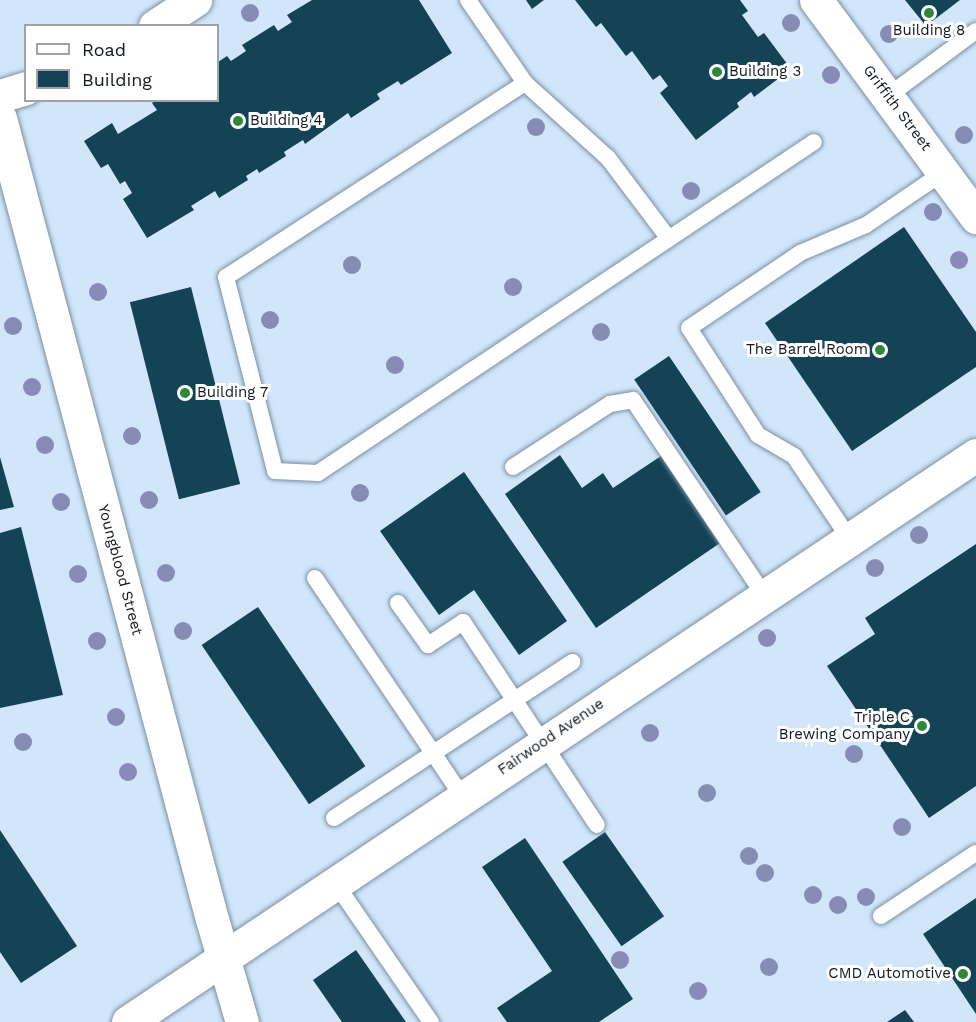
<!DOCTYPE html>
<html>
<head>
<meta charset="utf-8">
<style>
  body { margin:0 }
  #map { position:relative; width:976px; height:1022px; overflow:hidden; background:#d1e6fb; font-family:"Work Sans",sans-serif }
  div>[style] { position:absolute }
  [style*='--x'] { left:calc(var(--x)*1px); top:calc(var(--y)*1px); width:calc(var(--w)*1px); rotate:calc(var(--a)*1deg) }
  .building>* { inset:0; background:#134355; transform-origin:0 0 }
  .roads { filter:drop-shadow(0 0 2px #7c8fa2) drop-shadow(0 0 2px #7c8fa2) }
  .service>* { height:16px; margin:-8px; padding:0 8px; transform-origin:8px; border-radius:8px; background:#fff }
  .minor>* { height:33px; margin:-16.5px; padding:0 16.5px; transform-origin:16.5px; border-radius:16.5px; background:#fff }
  .trees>* { width:18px; height:18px; margin:-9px; border-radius:50%; background:#878cb4 }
  .dots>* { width:16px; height:16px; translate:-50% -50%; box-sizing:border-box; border:3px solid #fff; border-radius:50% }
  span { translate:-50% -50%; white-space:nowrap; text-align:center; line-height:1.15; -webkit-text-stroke:6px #fff; paint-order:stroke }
  .poi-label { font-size:15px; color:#11181f }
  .left { translate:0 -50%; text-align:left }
  .right { translate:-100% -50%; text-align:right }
  .street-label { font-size:15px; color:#11181f }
  .legend { position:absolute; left:24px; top:24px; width:195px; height:78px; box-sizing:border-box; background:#fff; border:2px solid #a0a3a5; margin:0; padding:8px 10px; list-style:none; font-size:18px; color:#11181f }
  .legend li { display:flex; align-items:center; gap:12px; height:30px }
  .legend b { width:30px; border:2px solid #a0a3a5 }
</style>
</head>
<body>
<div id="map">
  <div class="building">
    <i style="clip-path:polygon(312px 0,419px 0,452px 53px,401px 85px,398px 81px,377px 94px,380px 99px,351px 118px,348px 113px,305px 144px,303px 140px,284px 152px,286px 156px,259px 173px,257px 169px,246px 176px,248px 180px,219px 198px,215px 191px,191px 206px,194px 210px,147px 238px,123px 199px,132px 193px,125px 181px,120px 184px,108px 164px,101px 168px,84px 141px,112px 123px,118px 134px,157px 110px,152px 103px,156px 100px,218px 100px,218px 62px,227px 56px,231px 61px,246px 51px,242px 45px,274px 25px,278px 31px,292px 22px,287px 15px)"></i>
    <i style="clip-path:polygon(526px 0,544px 0,532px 9px)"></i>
    <i style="clip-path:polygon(575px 0,740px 0,748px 11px,742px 15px,758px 37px,764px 33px,791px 69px,754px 97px,751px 92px,737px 103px,739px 107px,696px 140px,660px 93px,668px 86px,660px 75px,653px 80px,632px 51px,626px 56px,601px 23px,596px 27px)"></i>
    <i style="clip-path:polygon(905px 0,960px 0,926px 26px)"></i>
    <i style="clip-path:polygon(904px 227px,976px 332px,976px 367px,852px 451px,765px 323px)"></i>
    <i style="left:191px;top:287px;width:203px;height:63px;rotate:76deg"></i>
    <i style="left:669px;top:356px;width:164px;height:42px;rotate:56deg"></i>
    <i style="clip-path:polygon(560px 455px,582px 488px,603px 473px,613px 488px,661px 456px,720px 543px,596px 628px,505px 494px)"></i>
    <i style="clip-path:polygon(0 457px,14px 507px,0 510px)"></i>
    <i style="clip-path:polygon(464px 472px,567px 621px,519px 655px,474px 590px,439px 615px,380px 531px)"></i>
    <i style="clip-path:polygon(21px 527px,63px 695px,0 708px,0 533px)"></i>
    <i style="clip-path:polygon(976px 544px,976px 786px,929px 818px,827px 666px,875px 634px,865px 618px)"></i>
    <i style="left:258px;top:607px;width:192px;height:68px;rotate:56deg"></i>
    <i style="clip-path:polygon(0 830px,77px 946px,21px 983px,0 952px)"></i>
    <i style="left:605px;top:832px;width:103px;height:52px;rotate:55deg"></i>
    <i style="clip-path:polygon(525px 838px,633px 999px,599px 1022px,507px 1022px,497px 1008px,552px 971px,482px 867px)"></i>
    <i style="clip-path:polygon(976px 898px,976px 1014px,923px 934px)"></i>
    <i style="clip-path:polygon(356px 950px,406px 1022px,342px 1022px,313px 980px)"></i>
    <i style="clip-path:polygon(905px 1010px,914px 1022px,887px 1022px)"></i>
  </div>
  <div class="roads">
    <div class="service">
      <i style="--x:468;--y:0;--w:101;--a:55.5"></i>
      <i style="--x:525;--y:83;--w:356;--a:147"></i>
      <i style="--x:226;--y:277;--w:200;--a:75.8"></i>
      <i style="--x:275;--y:471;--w:43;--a:2.7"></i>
      <i style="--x:318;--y:473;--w:596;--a:-33.72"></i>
      <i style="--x:525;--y:83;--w:112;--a:42.1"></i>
      <i style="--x:608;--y:158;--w:101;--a:53"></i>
      <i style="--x:888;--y:96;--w:109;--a:-36.5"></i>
      <i style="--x:513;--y:467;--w:116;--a:-33"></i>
      <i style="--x:610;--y:404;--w:23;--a:-10"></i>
      <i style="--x:633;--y:400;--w:235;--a:56.1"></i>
      <i style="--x:849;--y:538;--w:99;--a:-123.9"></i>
      <i style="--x:794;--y:456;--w:42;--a:-149.7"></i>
      <i style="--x:758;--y:435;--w:127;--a:-122.8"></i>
      <i style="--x:689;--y:328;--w:134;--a:-34"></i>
      <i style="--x:800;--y:253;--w:72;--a:-23"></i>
      <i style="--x:866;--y:225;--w:94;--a:-34.2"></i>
      <i style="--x:315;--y:578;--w:263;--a:56"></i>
      <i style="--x:398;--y:603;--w:52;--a:54.5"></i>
      <i style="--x:428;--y:645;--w:42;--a:-33.3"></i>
      <i style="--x:463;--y:622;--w:243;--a:56.6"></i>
      <i style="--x:334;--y:818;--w:285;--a:-33.2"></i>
      <i style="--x:334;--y:881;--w:171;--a:55.5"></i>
      <i style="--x:881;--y:916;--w:114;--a:-33.6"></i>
    </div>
    <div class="minor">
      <i style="--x:816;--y:0;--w:270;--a:53.6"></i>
      <i style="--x:155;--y:26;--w:48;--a:-33"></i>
      <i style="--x:0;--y:96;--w:27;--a:-17"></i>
      <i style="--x:0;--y:118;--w:829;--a:75.18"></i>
      <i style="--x:212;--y:919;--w:107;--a:73.8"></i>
      <i style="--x:128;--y:1022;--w:1020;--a:-33.77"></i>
    </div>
  </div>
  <div class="trees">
    <i style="left:250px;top:13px"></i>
    <i style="left:791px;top:23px"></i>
    <i style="left:889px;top:34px"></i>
    <i style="left:831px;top:75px"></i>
    <i style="left:536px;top:127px"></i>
    <i style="left:964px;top:135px"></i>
    <i style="left:691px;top:191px"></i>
    <i style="left:933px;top:212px"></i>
    <i style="left:959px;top:260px"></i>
    <i style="left:352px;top:265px"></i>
    <i style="left:513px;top:287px"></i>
    <i style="left:98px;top:292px"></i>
    <i style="left:270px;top:320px"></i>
    <i style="left:13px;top:326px"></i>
    <i style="left:601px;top:332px"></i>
    <i style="left:395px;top:365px"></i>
    <i style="left:32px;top:387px"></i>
    <i style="left:132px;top:436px"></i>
    <i style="left:45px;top:445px"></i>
    <i style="left:360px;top:493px"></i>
    <i style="left:149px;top:500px"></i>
    <i style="left:61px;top:502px"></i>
    <i style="left:919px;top:535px"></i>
    <i style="left:875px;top:568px"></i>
    <i style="left:166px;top:573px"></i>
    <i style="left:78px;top:574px"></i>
    <i style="left:183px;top:631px"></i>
    <i style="left:767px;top:638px"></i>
    <i style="left:97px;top:641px"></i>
    <i style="left:116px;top:717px"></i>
    <i style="left:650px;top:733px"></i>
    <i style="left:23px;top:742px"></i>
    <i style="left:854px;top:754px"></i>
    <i style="left:128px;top:772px"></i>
    <i style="left:707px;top:793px"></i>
    <i style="left:902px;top:827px"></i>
    <i style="left:749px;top:856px"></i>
    <i style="left:765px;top:873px"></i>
    <i style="left:813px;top:895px"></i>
    <i style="left:866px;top:897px"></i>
    <i style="left:838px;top:905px"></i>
    <i style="left:620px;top:960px"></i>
    <i style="left:769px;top:967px"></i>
    <i style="left:698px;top:991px"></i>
  </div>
  <div class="dots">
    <i style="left:929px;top:13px;background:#2e8838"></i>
    <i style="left:717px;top:72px;background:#2e8838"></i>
    <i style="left:238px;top:121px;background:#2e8838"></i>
    <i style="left:880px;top:350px;background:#2e8838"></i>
    <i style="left:185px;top:393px;background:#2e8838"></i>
    <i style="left:922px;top:726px;background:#2e8838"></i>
    <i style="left:963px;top:974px;background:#2e8838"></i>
  </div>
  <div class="poi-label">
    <span style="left:929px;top:31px">Building 8</span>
    <span class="left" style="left:729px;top:72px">Building 3</span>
    <span class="left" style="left:250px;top:121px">Building 4</span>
    <span class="right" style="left:868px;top:350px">The Barrel Room</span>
    <span class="left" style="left:197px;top:393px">Building 7</span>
    <span class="right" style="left:910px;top:726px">Triple C<br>Brewing Company</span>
    <span class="right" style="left:951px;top:974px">CMD Automotive</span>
  </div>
  <div class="street-label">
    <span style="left:897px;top:108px;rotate:53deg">Griffith Street</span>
    <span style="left:120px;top:570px;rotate:75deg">Youngblood Street</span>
    <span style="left:551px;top:737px;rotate:-34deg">Fairwood Avenue</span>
  </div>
  <ul class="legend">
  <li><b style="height:8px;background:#fff"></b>Road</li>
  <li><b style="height:16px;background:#134355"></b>Building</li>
  </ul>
</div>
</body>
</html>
